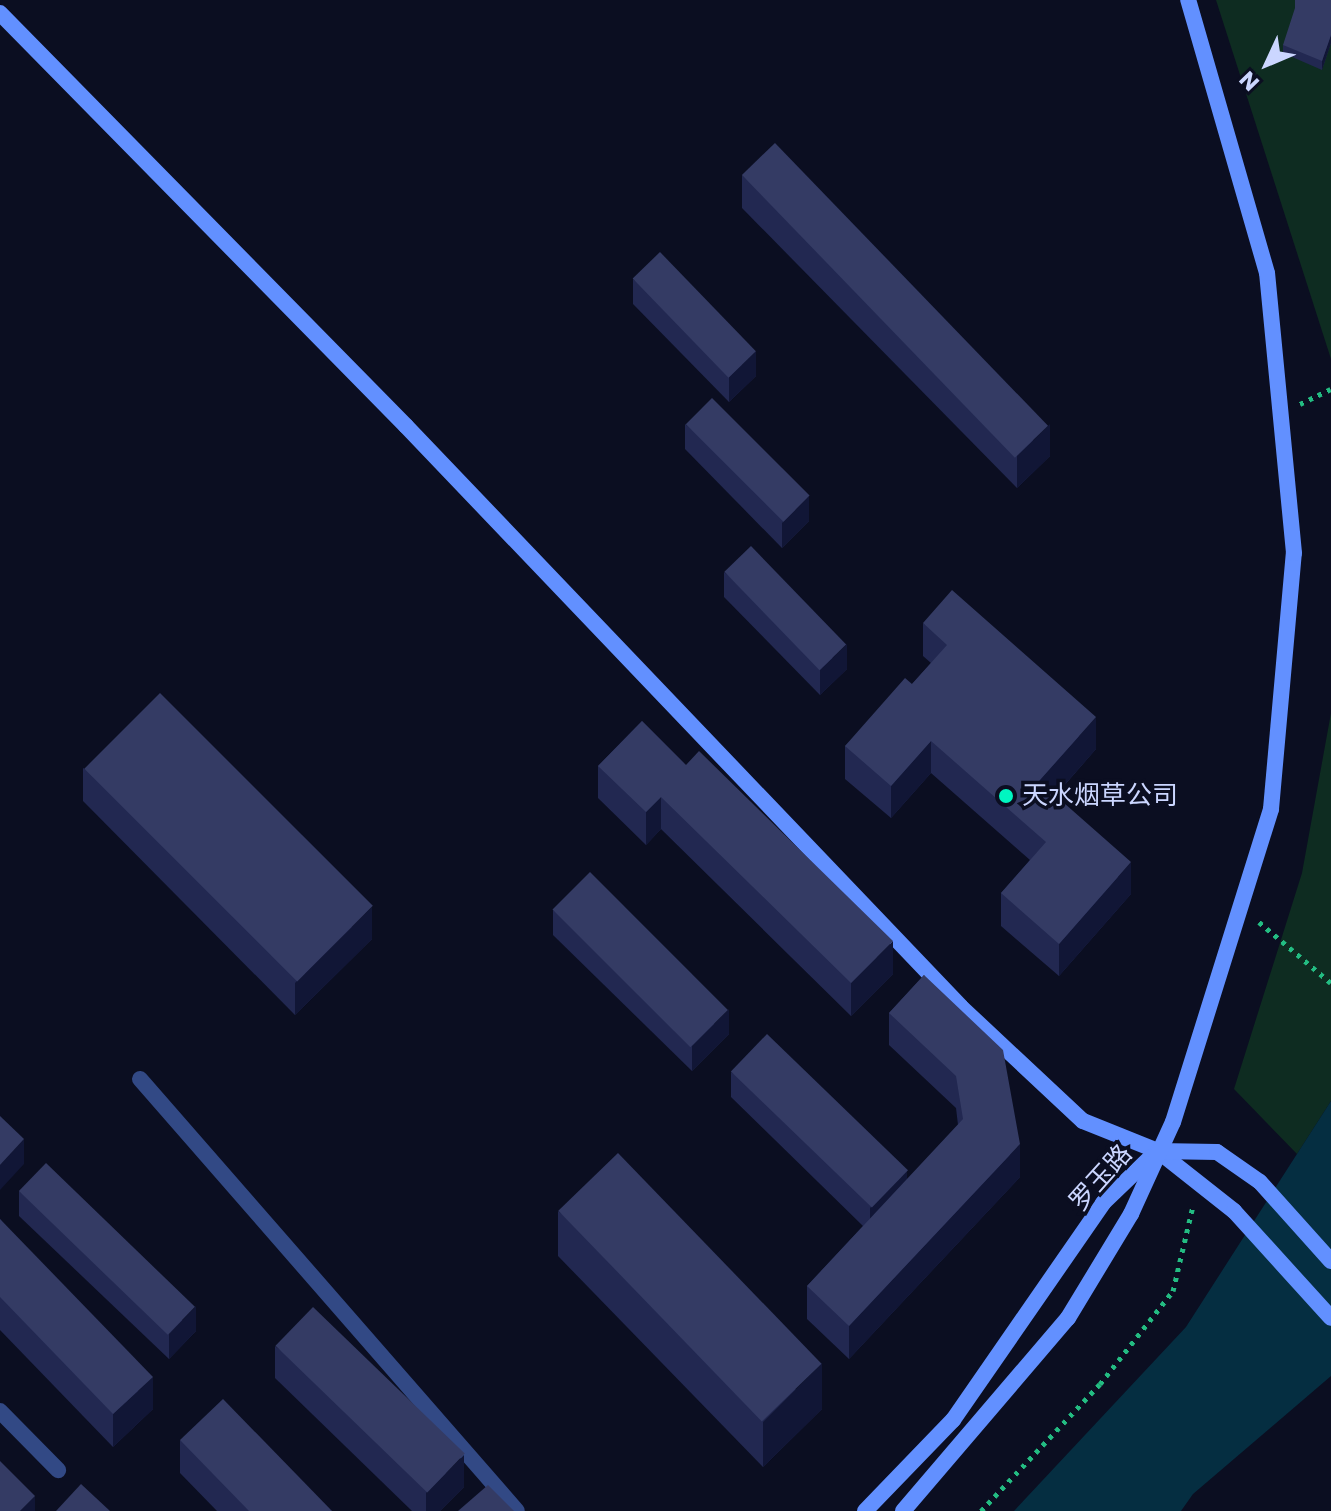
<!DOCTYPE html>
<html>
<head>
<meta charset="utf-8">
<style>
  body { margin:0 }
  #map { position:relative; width:1331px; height:1511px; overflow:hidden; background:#0b0e21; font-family:Poppins,"Noto Sans SC",sans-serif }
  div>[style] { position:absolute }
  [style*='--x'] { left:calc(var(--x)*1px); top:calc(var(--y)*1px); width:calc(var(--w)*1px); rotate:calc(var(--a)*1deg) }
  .green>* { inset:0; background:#0e2c21 }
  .water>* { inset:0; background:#052e41 }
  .path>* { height:5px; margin-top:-2.5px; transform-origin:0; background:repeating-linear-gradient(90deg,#23bc82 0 4px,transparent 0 10px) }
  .street>* { height:16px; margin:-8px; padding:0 8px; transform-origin:8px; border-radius:8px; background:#324985 }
  .secondary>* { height:16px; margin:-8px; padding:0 8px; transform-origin:8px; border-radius:8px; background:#6290ff }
  .wall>* { inset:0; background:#222851 }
  .shaded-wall>* { inset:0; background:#111636 }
  .building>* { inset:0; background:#343b64; transform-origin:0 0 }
  .dots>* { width:22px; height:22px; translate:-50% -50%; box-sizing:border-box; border:4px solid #0b0e21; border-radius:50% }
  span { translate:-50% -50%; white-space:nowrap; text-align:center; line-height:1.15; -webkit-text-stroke:7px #0b0e21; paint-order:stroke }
  .poi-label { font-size:26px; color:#cbd6ff }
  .left { translate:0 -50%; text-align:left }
  .street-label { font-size:26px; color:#cbd6ff }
  .north { position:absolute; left:1227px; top:24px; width:80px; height:80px; -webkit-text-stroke:6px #0b0e21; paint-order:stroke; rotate:226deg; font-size:22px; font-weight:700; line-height:32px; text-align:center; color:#cbd6ff }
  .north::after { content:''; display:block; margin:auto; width:28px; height:36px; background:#cbd6ff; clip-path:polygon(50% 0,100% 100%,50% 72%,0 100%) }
</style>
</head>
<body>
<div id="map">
  <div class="green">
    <i style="clip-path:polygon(1216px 0,1331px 0,1331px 359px)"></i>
    <i style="clip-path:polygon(1331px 713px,1331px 1101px,1297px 1154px,1234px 1089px,1302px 873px)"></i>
  </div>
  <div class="water">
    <i style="clip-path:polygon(1331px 1101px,1331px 1376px,1193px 1494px,1181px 1511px,1014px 1511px,1186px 1327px)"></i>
  </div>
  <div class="path">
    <i style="--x:1300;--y:404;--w:34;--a:-26"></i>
    <i style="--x:1259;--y:922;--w:94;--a:40.3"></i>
    <i style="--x:981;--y:1511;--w:174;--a:-46.9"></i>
    <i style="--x:1100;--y:1384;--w:118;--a:-51.9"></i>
    <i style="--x:1173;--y:1291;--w:87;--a:-76.8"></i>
  </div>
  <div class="street">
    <i style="--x:140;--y:1079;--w:573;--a:48.89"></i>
    <i style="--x:0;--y:1411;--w:83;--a:45.5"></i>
  </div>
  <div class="secondary">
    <i style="--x:0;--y:13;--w:579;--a:45.49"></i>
    <i style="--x:406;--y:426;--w:803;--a:46.31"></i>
    <i style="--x:961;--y:1007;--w:167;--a:43.1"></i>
    <i style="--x:1083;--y:1121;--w:81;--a:21.8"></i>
    <i style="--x:1158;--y:1151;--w:97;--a:38.3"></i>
    <i style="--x:1234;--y:1211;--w:144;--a:47.8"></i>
    <i style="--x:1158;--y:1151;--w:59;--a:1"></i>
    <i style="--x:1217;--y:1152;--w:52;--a:34.9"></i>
    <i style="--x:1260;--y:1182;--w:106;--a:48.1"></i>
    <i style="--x:865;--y:1511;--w:127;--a:-46"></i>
    <i style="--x:953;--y:1420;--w:264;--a:-55.3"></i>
    <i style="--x:1103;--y:1203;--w:66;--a:-43.8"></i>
    <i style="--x:903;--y:1511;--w:254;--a:-49.5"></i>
    <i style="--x:1068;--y:1318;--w:122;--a:-58.8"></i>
    <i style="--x:1131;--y:1214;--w:101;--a:-65.5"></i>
    <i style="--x:1173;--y:1122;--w:328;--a:-72.6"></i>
    <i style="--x:1271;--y:809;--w:257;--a:-84.9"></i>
    <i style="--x:1294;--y:553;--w:281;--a:-95.5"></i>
    <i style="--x:1267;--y:273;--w:284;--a:-106.1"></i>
  </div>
  <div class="wall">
    <i style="clip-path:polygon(1331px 0,1331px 43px,1322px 70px,1283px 53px,1283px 45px)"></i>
    <i style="clip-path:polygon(742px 175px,1050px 456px,1017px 488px,742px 208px)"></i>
    <i style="clip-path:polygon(633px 279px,756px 376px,729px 402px,633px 304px)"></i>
    <i style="clip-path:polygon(685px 424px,809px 521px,782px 548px,685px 449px)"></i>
    <i style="clip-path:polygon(724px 572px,847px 669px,820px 695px,724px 597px)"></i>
    <i style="clip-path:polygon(923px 623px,1096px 749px,1056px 795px,1131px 894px,1059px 976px,1001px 926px,1001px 893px,1030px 860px,931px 773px,891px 818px,845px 779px,845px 746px,912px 684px,931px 663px,923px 656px)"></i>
    <i style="clip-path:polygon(642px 721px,893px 974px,851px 1016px,661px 829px,646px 845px,598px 798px,598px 766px)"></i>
    <i style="clip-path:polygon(83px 768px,372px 939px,295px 1015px,83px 801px)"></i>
    <i style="clip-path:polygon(553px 910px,729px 1034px,692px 1071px,553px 935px)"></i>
    <i style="clip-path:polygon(924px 975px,1020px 1177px,849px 1359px,807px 1319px,807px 1286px,863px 1226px,731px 1097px,731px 1072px,907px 1180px,958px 1125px,956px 1108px,889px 1045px,889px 1013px)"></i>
    <i style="clip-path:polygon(19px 1191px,196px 1331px,169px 1359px,19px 1216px)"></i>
    <i style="clip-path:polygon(558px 1211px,822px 1409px,763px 1467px,558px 1256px)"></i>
    <i style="clip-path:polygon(0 1219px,153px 1409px,113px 1447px,0 1330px)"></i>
    <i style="clip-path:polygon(275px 1346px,464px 1487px,440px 1511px,412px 1511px,275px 1378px)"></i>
    <i style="clip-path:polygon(180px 1440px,332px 1511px,217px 1511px,180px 1473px)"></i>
  </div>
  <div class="shaded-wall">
    <i style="clip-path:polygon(1331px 35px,1331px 43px,1322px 70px,1322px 61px)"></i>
    <i style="clip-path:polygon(756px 351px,756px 376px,729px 402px,729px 377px)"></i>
    <i style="clip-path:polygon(1050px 424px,1050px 456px,1017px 488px,1017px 456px)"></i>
    <i style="clip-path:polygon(809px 496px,809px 521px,782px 548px,782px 523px)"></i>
    <i style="clip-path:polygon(847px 644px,847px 669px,820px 695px,820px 670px)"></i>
    <i style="clip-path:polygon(1096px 717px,1096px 749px,1039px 814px,1039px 781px)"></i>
    <i style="clip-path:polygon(931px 741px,931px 773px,891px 818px,891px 786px)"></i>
    <i style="clip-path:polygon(661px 797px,661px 829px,646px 845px,646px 812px)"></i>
    <i style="clip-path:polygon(1131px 862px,1131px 894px,1059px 976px,1059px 944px)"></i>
    <i style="clip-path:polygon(372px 907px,372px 939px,295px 1015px,295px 983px)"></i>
    <i style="clip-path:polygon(893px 941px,893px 974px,851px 1016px,851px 983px)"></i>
    <i style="clip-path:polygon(729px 1009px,729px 1034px,692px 1071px,692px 1046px)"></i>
    <i style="clip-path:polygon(24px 1139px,24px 1164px,0 1190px,0 1165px)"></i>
    <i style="clip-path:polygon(1020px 1144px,1020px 1177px,849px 1359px,849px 1326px)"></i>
    <i style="clip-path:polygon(907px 1171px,907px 1196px,870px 1233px,870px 1208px)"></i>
    <i style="clip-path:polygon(196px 1306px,196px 1331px,169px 1359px,169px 1334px)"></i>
    <i style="clip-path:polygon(822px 1363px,822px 1409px,763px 1467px,763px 1422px)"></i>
    <i style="clip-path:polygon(153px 1377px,153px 1409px,113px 1447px,113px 1414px)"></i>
    <i style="clip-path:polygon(464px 1455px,464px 1487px,440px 1511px,426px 1511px,426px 1493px)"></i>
    <i style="clip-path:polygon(35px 1496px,35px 1511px,20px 1511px)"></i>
  </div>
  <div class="building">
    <i style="clip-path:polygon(1295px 0,1331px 0,1331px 35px,1322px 61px,1283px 45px,1295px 8px)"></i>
    <i style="left:775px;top:143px;width:393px;height:46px;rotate:46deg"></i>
    <i style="left:660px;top:252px;width:138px;height:38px;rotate:46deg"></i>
    <i style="left:712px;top:398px;width:138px;height:37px;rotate:45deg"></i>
    <i style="left:751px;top:546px;width:137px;height:37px;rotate:46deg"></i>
    <i style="clip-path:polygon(952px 590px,1096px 717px,1039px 781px,1131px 862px,1059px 944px,1001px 893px,1046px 842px,931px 741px,891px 786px,845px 746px,905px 678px,912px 684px,947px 645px,923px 623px)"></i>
    <i style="left:160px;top:693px;width:301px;height:107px;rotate:45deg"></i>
    <i style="clip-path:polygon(642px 721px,686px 765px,699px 751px,893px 941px,851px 983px,661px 797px,646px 812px,598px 766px)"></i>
    <i style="left:590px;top:872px;width:195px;height:53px;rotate:45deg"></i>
    <i style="clip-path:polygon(924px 975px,1003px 1050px,1020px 1144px,849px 1326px,807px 1286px,963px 1119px,956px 1076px,889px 1013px)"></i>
    <i style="left:767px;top:1034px;width:196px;height:52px;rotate:44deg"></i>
    <i style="clip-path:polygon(0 1116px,24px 1139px,0 1165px)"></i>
    <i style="left:618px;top:1153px;width:293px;height:83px;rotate:46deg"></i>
    <i style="left:46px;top:1163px;width:207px;height:39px;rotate:44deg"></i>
    <i style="clip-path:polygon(0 1219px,153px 1377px,113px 1414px,0 1297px)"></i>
    <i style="left:313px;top:1307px;width:211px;height:54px;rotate:44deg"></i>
    <i style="clip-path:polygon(223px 1399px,332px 1511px,249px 1511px,180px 1440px)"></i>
    <i style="clip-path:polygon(0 1461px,35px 1496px,20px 1511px,0 1511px)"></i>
    <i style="clip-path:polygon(81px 1484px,110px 1511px,56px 1511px)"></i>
    <i style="clip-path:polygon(488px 1485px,514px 1511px,458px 1511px)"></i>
  </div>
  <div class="dots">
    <i style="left:1006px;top:796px;background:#00f6c1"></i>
  </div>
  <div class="poi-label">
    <span class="left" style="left:1022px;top:796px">天水烟草公司</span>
  </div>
  <div class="street-label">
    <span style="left:1101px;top:1178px;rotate:-48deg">罗玉路</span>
  </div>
  <div class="north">N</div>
</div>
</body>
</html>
